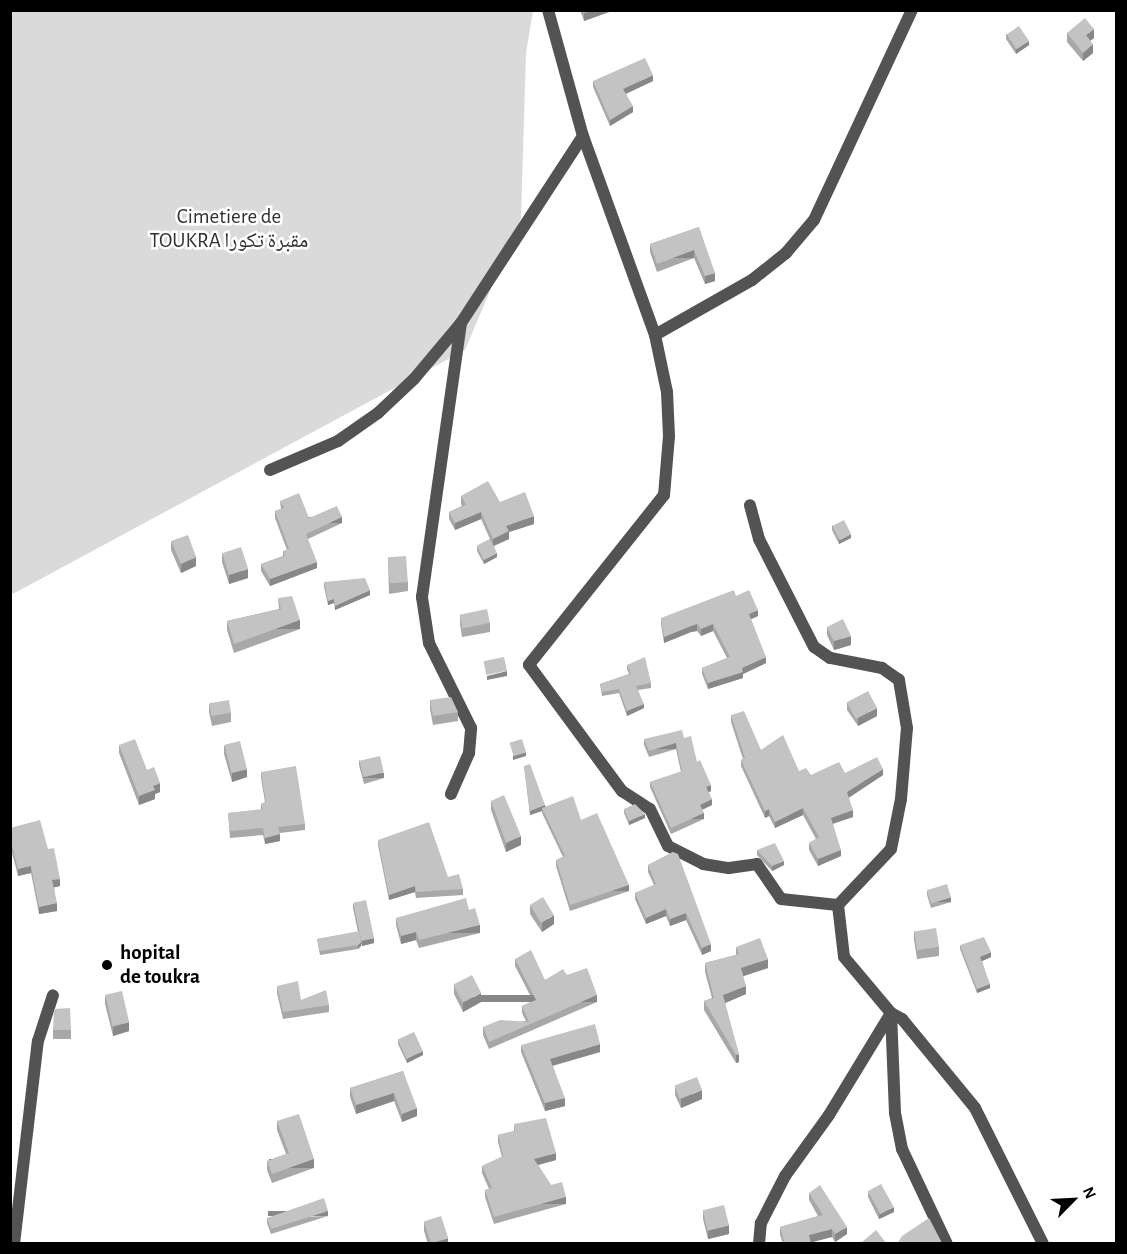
<!DOCTYPE html>
<html>
<head>
<meta charset="utf-8">
<style>
  body { margin:0 }
  #map { position:relative; width:1127px; height:1254px; overflow:hidden; background:#fff; font-family:"Alegreya Sans","Noto Naskh Arabic",sans-serif }
  div>[style] { position:absolute }
  [style*='--x'] { left:calc(var(--x)*1px); top:calc(var(--y)*1px); width:calc(var(--w)*1px); rotate:calc(var(--a)*1deg) }
  .green>* { inset:0; background:#dadada }
  .minor>* { height:12px; margin:-6px; padding:0 6px; transform-origin:6px; border-radius:6px; background:#535353 }
  .wall>* { inset:0; background:#a8a8a8; transform-origin:0 0 }
  .shaded-wall>* { inset:0; background:#888; transform-origin:0 0 }
  .building>* { inset:0; background:#c3c3c3; transform-origin:0 0 }
  .dots>* { width:16px; height:16px; translate:-50% -50%; box-sizing:border-box; border:3px solid #fff; border-radius:50% }
  span { translate:-50% -50%; white-space:nowrap; text-align:center; line-height:1.15; -webkit-text-stroke:5px #fff; paint-order:stroke }
  .park-label { font-size:21px; color:#313131 }
  .poi-label { font-size:21px; color:#000; font-weight:700 }
  .left { translate:0 -50%; text-align:left }
  .frame { position:absolute; inset:0; border:12px solid #000; pointer-events:none }
  .north { position:absolute; left:1043px; top:1170px; width:60px; height:60px; -webkit-text-stroke:4px #fff; paint-order:stroke; rotate:66deg; font-size:16px; font-weight:700; line-height:24px; text-align:center; color:#000 }
  .north::after { content:''; display:block; margin:auto; width:21px; height:27px; background:#000; clip-path:polygon(50% 0,100% 100%,50% 72%,0 100%) }
</style>
</head>
<body>
<div id="map">
  <div class="green">
    <i style="clip-path:polygon(11px 11px,533px 11px,526px 53px,521px 218px,465px 350px,11px 595px)"></i>
  </div>
  <div class="minor">
    <i style="--x:548;--y:10;--w:131;--a:74.5"></i>
    <i style="--x:583;--y:136;--w:212;--a:70.1"></i>
    <i style="--x:655;--y:335;--w:58;--a:78.1"></i>
    <i style="--x:667;--y:392;--w:44;--a:87.4"></i>
    <i style="--x:669;--y:436;--w:59;--a:94.8"></i>
    <i style="--x:664;--y:495;--w:217;--a:128.5"></i>
    <i style="--x:529;--y:665;--w:157;--a:53.6"></i>
    <i style="--x:622;--y:791;--w:33;--a:33"></i>
    <i style="--x:650;--y:809;--w:41;--a:64.1"></i>
    <i style="--x:668;--y:846;--w:39;--a:27"></i>
    <i style="--x:703;--y:864;--w:26;--a:9"></i>
    <i style="--x:729;--y:868;--w:28;--a:-8"></i>
    <i style="--x:757;--y:864;--w:42;--a:55.6"></i>
    <i style="--x:781;--y:899;--w:57;--a:6"></i>
    <i style="--x:838;--y:905;--w:77;--a:-46.6"></i>
    <i style="--x:891;--y:849;--w:51;--a:-78.7"></i>
    <i style="--x:901;--y:799;--w:71;--a:-85.2"></i>
    <i style="--x:907;--y:728;--w:49;--a:-99.5"></i>
    <i style="--x:899;--y:680;--w:21;--a:-145"></i>
    <i style="--x:882;--y:668;--w:53;--a:-169.1"></i>
    <i style="--x:830;--y:658;--w:19;--a:-145"></i>
    <i style="--x:814;--y:647;--w:121;--a:-117"></i>
    <i style="--x:759;--y:539;--w:35;--a:-105"></i>
    <i style="--x:655;--y:335;--w:112;--a:-29.6"></i>
    <i style="--x:752;--y:280;--w:43;--a:-38.5"></i>
    <i style="--x:786;--y:253;--w:43;--a:-49.7"></i>
    <i style="--x:814;--y:220;--w:232;--a:-65"></i>
    <i style="--x:270;--y:470;--w:74;--a:-23.1"></i>
    <i style="--x:338;--y:441;--w:49;--a:-35"></i>
    <i style="--x:378;--y:413;--w:50;--a:-43.4"></i>
    <i style="--x:414;--y:379;--w:73;--a:-50"></i>
    <i style="--x:461;--y:323;--w:223;--a:-56.9"></i>
    <i style="--x:451;--y:794;--w:45;--a:-66.3"></i>
    <i style="--x:469;--y:753;--w:25;--a:-85"></i>
    <i style="--x:471;--y:728;--w:95;--a:-116.3"></i>
    <i style="--x:429;--y:643;--w:47;--a:-98.7"></i>
    <i style="--x:422;--y:597;--w:277;--a:-81.9"></i>
    <i style="--x:838;--y:905;--w:52;--a:83.4"></i>
    <i style="--x:844;--y:957;--w:73;--a:50"></i>
    <i style="--x:891;--y:1013;--w:100;--a:87.7"></i>
    <i style="--x:895;--y:1113;--w:37;--a:79"></i>
    <i style="--x:902;--y:1149;--w:105;--a:64.7"></i>
    <i style="--x:14;--y:1244;--w:204;--a:-83.3"></i>
    <i style="--x:38;--y:1041;--w:48;--a:-71.9"></i>
    <i style="--x:759;--y:1244;--w:21;--a:-85"></i>
    <i style="--x:761;--y:1223;--w:53;--a:-62.9"></i>
    <i style="--x:785;--y:1176;--w:75;--a:-54.2"></i>
    <i style="--x:829;--y:1115;--w:119;--a:-58.7"></i>
    <i style="--x:891;--y:1013;--w:13;--a:29"></i>
    <i style="--x:902;--y:1019;--w:115;--a:50.6"></i>
    <i style="--x:975;--y:1108;--w:152;--a:63.4"></i>
  </div>
  <div class="wall">
    <i style="clip-path:polygon(580px 10px,609px 10px,609px 12px,584px 21px)"></i>
    <i style="clip-path:polygon(1067px 33px,1094px 38px,1090px 41px,1093px 53px,1083px 61px,1067px 42px)"></i>
    <i style="clip-path:polygon(1006px 34px,1029px 45px,1016px 54px,1006px 39px)"></i>
    <i style="clip-path:polygon(593px 81px,653px 81px,626px 94px,633px 112px,610px 126px,593px 87px)"></i>
    <i style="clip-path:polygon(699px 227px,715px 281px,705px 284px,694px 258px,657px 272px,650px 252px,650px 244px)"></i>
    <i style="clip-path:polygon(461px 496px,500px 502px,534px 524px,509px 532px,509px 539px,494px 546px,497px 557px,484px 564px,477px 551px,477px 546px,490px 539px,481px 519px,455px 530px,449px 519px,449px 512px,462px 506px,461px 504px)"></i>
    <i style="clip-path:polygon(280px 501px,309px 518px,342px 523px,308px 539px,317px 568px,270px 586px,261px 571px,261px 564px,283px 556px,283px 551px,287px 550px,275px 518px,275px 511px,281px 509px)"></i>
    <i style="clip-path:polygon(832px 525px,851px 538px,839px 544px,832px 530px)"></i>
    <i style="clip-path:polygon(171px 541px,196px 566px,181px 573px,171px 550px)"></i>
    <i style="clip-path:polygon(222px 553px,248px 578px,229px 584px,222px 562px)"></i>
    <i style="clip-path:polygon(388px 558px,408px 582px,408px 591px,389px 594px)"></i>
    <i style="clip-path:polygon(324px 582px,370px 595px,335px 610px,334px 603px,328px 605px,324px 587px)"></i>
    <i style="clip-path:polygon(736px 596px,758px 616px,751px 619px,766px 663px,743px 674px,743px 678px,708px 689px,702px 674px,702px 668px,727px 658px,713px 631px,701px 636px,697px 631px,691px 632px,664px 643px,661px 624px,661px 618px)"></i>
    <i style="clip-path:polygon(278px 598px,300px 629px,234px 653px,227px 630px,227px 621px,279px 609px)"></i>
    <i style="clip-path:polygon(460px 615px,490px 623px,490px 632px,462px 637px,460px 624px)"></i>
    <i style="clip-path:polygon(827px 627px,851px 645px,834px 650px,827px 635px)"></i>
    <i style="clip-path:polygon(627px 665px,651px 683px,651px 688px,638px 690px,644px 708px,627px 716px,619px 693px,602px 696px,600px 684px,629px 674px,627px 669px)"></i>
    <i style="clip-path:polygon(430px 700px,458px 712px,458px 721px,433px 725px,430px 709px)"></i>
    <i style="clip-path:polygon(847px 702px,877px 716px,858px 726px,847px 710px)"></i>
    <i style="clip-path:polygon(209px 704px,231px 713px,231px 722px,212px 726px,209px 712px)"></i>
    <i style="clip-path:polygon(731px 715px,761px 750px,799px 771px,811px 775px,845px 773px,883px 775px,848px 798px,853px 817px,833px 824px,841px 856px,818px 866px,809px 850px,809px 843px,816px 839px,803px 815px,775px 828px,769px 816px,765px 818px,741px 766px,741px 760px,743px 759px,731px 722px)"></i>
    <i style="clip-path:polygon(684px 738px,697px 762px,711px 791px,709px 792px,712px 805px,702px 809px,704px 819px,671px 834px,650px 787px,650px 782px,681px 772px,676px 749px,649px 757px,644px 745px,644px 739px)"></i>
    <i style="clip-path:polygon(119px 745px,147px 770px,160px 792px,155px 794px,155px 799px,139px 805px,119px 753px)"></i>
    <i style="clip-path:polygon(224px 745px,247px 777px,232px 782px,224px 754px)"></i>
    <i style="clip-path:polygon(359px 760px,384px 778px,364px 784px,359px 765px)"></i>
    <i style="clip-path:polygon(524px 766px,545px 806px,581px 820px,629px 891px,570px 911px,556px 866px,556px 860px,563px 857px,542px 813px,542px 811px,530px 815px)"></i>
    <i style="clip-path:polygon(261px 772px,305px 824px,305px 830px,280px 833px,280px 841px,265px 844px,263px 835px,230px 838px,228px 813px,261px 810px,261px 804px,265px 802px,261px 778px)"></i>
    <i style="clip-path:polygon(491px 801px,521px 845px,506px 852px,491px 810px)"></i>
    <i style="clip-path:polygon(624px 809px,645px 818px,629px 825px,624px 813px)"></i>
    <i style="clip-path:polygon(10px 828px,48px 849px,60px 886px,54px 887px,57px 911px,39px 914px,31px 873px,18px 876px,10px 845px)"></i>
    <i style="clip-path:polygon(378px 840px,448px 877px,463px 889px,463px 895px,416px 898px,415px 892px,389px 900px,378px 845px)"></i>
    <i style="clip-path:polygon(757px 850px,784px 865px,772px 871px,757px 855px)"></i>
    <i style="clip-path:polygon(673px 852px,711px 951px,702px 955px,686px 920px,670px 926px,666px 916px,646px 924px,635px 899px,635px 893px,654px 885px,648px 872px,648px 865px)"></i>
    <i style="clip-path:polygon(927px 890px,951px 902px,931px 908px,927px 895px)"></i>
    <i style="clip-path:polygon(353px 903px,374px 943px,362px 946px,361px 944px,361px 946px,358px 949px,320px 955px,317px 939px,358px 932px,353px 908px)"></i>
    <i style="clip-path:polygon(530px 905px,554px 924px,542px 932px,530px 914px)"></i>
    <i style="clip-path:polygon(469px 910px,480px 933px,419px 948px,416px 940px,401px 944px,396px 925px,396px 918px)"></i>
    <i style="clip-path:polygon(914px 931px,939px 947px,939px 956px,917px 959px,914px 940px)"></i>
    <i style="clip-path:polygon(960px 945px,991px 957px,982px 961px,990px 988px,977px 993px,960px 949px)"></i>
    <i style="clip-path:polygon(736px 947px,768px 968px,743px 976px,746px 994px,725px 1003px,739px 1062px,736px 1063px,704px 1010px,704px 1001px,712px 998px,705px 972px,705px 963px,736px 955px)"></i>
    <i style="clip-path:polygon(515px 959px,545px 980px,567px 975px,597px 1002px,489px 1049px,483px 1035px,483px 1027px,526px 1021px,522px 1013px,522px 1006px,533px 1001px,515px 966px)"></i>
    <i style="clip-path:polygon(454px 985px,481px 1002px,463px 1012px,454px 994px)"></i>
    <i style="clip-path:polygon(277px 986px,301px 1000px,329px 1005px,329px 1012px,283px 1019px,277px 993px)"></i>
    <i style="clip-path:polygon(105px 995px,129px 1031px,113px 1036px,105px 1004px)"></i>
    <i style="left:53px;top:1030px;width:18px;height:9px"></i>
    <i style="clip-path:polygon(398px 1040px,423px 1055px,407px 1063px,398px 1044px)"></i>
    <i style="clip-path:polygon(521px 1045px,600px 1052px,553px 1066px,565px 1106px,545px 1111px,521px 1052px)"></i>
    <i style="clip-path:polygon(403px 1071px,417px 1116px,402px 1122px,394px 1101px,356px 1114px,350px 1097px,350px 1088px)"></i>
    <i style="clip-path:polygon(675px 1086px,702px 1099px,681px 1108px,675px 1095px)"></i>
    <i style="clip-path:polygon(277px 1121px,314px 1168px,272px 1183px,267px 1170px,267px 1161px,286px 1154px,277px 1130px)"></i>
    <i style="clip-path:polygon(514px 1124px,556px 1160px,538px 1165px,551px 1185px,566px 1204px,494px 1224px,485px 1197px,485px 1190px,489px 1189px,482px 1173px,482px 1166px,502px 1157px,498px 1142px,498px 1135px,514px 1131px)"></i>
    <i style="clip-path:polygon(868px 1192px,894px 1212px,879px 1219px,868px 1197px)"></i>
    <i style="clip-path:polygon(809px 1193px,847px 1234px,835px 1242px,832px 1237px,811px 1242px,811px 1244px,783px 1244px,780px 1235px,780px 1227px,818px 1216px,809px 1200px)"></i>
    <i style="clip-path:polygon(703px 1210px,729px 1234px,708px 1239px,703px 1219px)"></i>
    <i style="clip-path:polygon(328px 1216px,271px 1234px,267px 1223px,267px 1218px)"></i>
    <i style="clip-path:polygon(424px 1222px,448px 1244px,428px 1244px,424px 1231px)"></i>
  </div>
  <div class="shaded-wall">
    <i style="clip-path:polygon(592px 10px,609px 10px,609px 12px,584px 21px,584px 13px)"></i>
    <i style="clip-path:polygon(1094px 29px,1094px 38px,1086px 44px,1086px 35px)"></i>
    <i style="clip-path:polygon(1029px 41px,1029px 45px,1016px 54px,1016px 49px)"></i>
    <i style="clip-path:polygon(1093px 44px,1093px 53px,1083px 61px,1083px 53px)"></i>
    <i style="clip-path:polygon(653px 75px,653px 81px,623px 95px,623px 89px)"></i>
    <i style="clip-path:polygon(633px 106px,633px 112px,610px 126px,610px 120px)"></i>
    <i style="left:694px;top:250px;width:8px;height:40px;rotate:90deg"></i>
    <i style="clip-path:polygon(715px 273px,715px 281px,705px 284px,705px 276px)"></i>
    <i style="clip-path:polygon(481px 512px,481px 519px,455px 530px,455px 523px)"></i>
    <i style="clip-path:polygon(534px 516px,534px 524px,509px 532px,509px 539px,493px 546px,493px 539px,506px 526px)"></i>
    <i style="left:342px;top:517px;width:6px;height:40px;rotate:90deg"></i>
    <i style="clip-path:polygon(851px 534px,851px 538px,839px 544px,839px 539px)"></i>
    <i style="clip-path:polygon(497px 553px,497px 557px,484px 564px,484px 560px)"></i>
    <i style="clip-path:polygon(196px 557px,196px 566px,181px 573px,181px 564px)"></i>
    <i style="clip-path:polygon(317px 562px,317px 568px,270px 586px,270px 579px)"></i>
    <i style="clip-path:polygon(248px 569px,248px 578px,229px 584px,229px 575px)"></i>
    <i style="clip-path:polygon(370px 590px,370px 595px,335px 610px,335px 606px)"></i>
    <i style="clip-path:polygon(334px 599px,334px 603px,328px 605px,328px 601px)"></i>
    <i style="clip-path:polygon(758px 610px,758px 616px,749px 620px,749px 614px)"></i>
    <i style="left:300px;top:620px;width:9px;height:70px;rotate:90deg"></i>
    <i style="clip-path:polygon(697px 624px,697px 631px,691px 632px,664px 643px,664px 637px,691px 626px)"></i>
    <i style="clip-path:polygon(713px 624px,713px 631px,701px 636px,701px 629px)"></i>
    <i style="clip-path:polygon(851px 636px,851px 645px,834px 650px,834px 641px)"></i>
    <i style="clip-path:polygon(766px 657px,766px 663px,743px 674px,743px 678px,708px 689px,708px 683px)"></i>
    <i style="clip-path:polygon(507px 671px,507px 676px,487px 680px,487px 676px)"></i>
    <i style="clip-path:polygon(644px 704px,644px 708px,627px 716px,627px 711px)"></i>
    <i style="clip-path:polygon(877px 708px,877px 716px,858px 726px,858px 718px)"></i>
    <i style="left:676px;top:743px;width:6px;height:28px;rotate:90deg"></i>
    <i style="clip-path:polygon(526px 752px,526px 756px,513px 760px,513px 755px)"></i>
    <i style="clip-path:polygon(247px 769px,247px 777px,232px 782px,232px 773px)"></i>
    <i style="clip-path:polygon(883px 769px,883px 775px,847px 799px,847px 792px)"></i>
    <i style="left:384px;top:773px;width:5px;height:21px;rotate:90deg"></i>
    <i style="clip-path:polygon(160px 783px,160px 792px,155px 794px,155px 799px,139px 805px,139px 796px,153px 786px)"></i>
    <i style="clip-path:polygon(711px 785px,711px 791px,706px 793px,706px 787px)"></i>
    <i style="clip-path:polygon(712px 799px,712px 805px,700px 811px,700px 805px)"></i>
    <i style="clip-path:polygon(545px 805px,545px 810px,542px 808px,542px 811px,530px 815px,530px 811px)"></i>
    <i style="clip-path:polygon(803px 808px,803px 815px,775px 828px,775px 822px)"></i>
    <i style="clip-path:polygon(769px 809px,769px 816px,765px 818px,765px 811px)"></i>
    <i style="clip-path:polygon(853px 810px,853px 817px,831px 824px,831px 818px)"></i>
    <i style="left:704px;top:813px;width:6px;height:36px;rotate:90deg"></i>
    <i style="clip-path:polygon(645px 814px,645px 818px,629px 825px,629px 821px)"></i>
    <i style="clip-path:polygon(280px 834px,280px 841px,265px 844px,265px 838px)"></i>
    <i style="clip-path:polygon(521px 836px,521px 845px,506px 852px,506px 843px)"></i>
    <i style="clip-path:polygon(841px 850px,841px 856px,818px 866px,818px 859px)"></i>
    <i style="clip-path:polygon(784px 861px,784px 865px,772px 871px,772px 866px)"></i>
    <i style="clip-path:polygon(31px 866px,31px 873px,18px 876px,18px 869px)"></i>
    <i style="clip-path:polygon(60px 879px,60px 886px,52px 888px,52px 880px)"></i>
    <i style="left:629px;top:885px;width:6px;height:62px;rotate:90deg"></i>
    <i style="clip-path:polygon(415px 886px,415px 892px,389px 900px,389px 895px)"></i>
    <i style="left:951px;top:897px;width:5px;height:21px;rotate:90deg"></i>
    <i style="clip-path:polygon(57px 903px,57px 911px,39px 914px,39px 907px)"></i>
    <i style="clip-path:polygon(666px 909px,666px 916px,646px 924px,646px 918px)"></i>
    <i style="clip-path:polygon(686px 913px,686px 920px,670px 926px,670px 919px)"></i>
    <i style="clip-path:polygon(554px 915px,554px 924px,542px 932px,542px 923px)"></i>
    <i style="left:480px;top:925px;width:8px;height:63px;rotate:90deg"></i>
    <i style="clip-path:polygon(416px 932px,416px 940px,401px 944px,401px 936px)"></i>
    <i style="clip-path:polygon(374px 938px,374px 943px,362px 946px,362px 941px)"></i>
    <i style="clip-path:polygon(361px 942px,361px 946px,358px 949px,358px 945px)"></i>
    <i style="clip-path:polygon(711px 944px,711px 951px,702px 955px,702px 948px)"></i>
    <i style="clip-path:polygon(991px 952px,991px 957px,980px 962px,980px 957px)"></i>
    <i style="clip-path:polygon(768px 959px,768px 968px,741px 977px,741px 968px)"></i>
    <i style="clip-path:polygon(990px 984px,990px 988px,977px 993px,977px 989px)"></i>
    <i style="clip-path:polygon(746px 986px,746px 994px,723px 1004px,723px 995px)"></i>
    <i style="clip-path:polygon(481px 993px,481px 1002px,463px 1012px,463px 1003px)"></i>
    <i style="left:597px;top:995px;width:7px;height:118px;rotate:90deg"></i>
    <i style="clip-path:polygon(129px 1022px,129px 1031px,113px 1036px,113px 1027px)"></i>
    <i style="clip-path:polygon(600px 1044px,600px 1052px,550px 1066px,550px 1059px)"></i>
    <i style="clip-path:polygon(423px 1051px,423px 1055px,407px 1063px,407px 1059px)"></i>
    <i style="clip-path:polygon(739px 1054px,739px 1062px,736px 1063px,736px 1055px)"></i>
    <i style="clip-path:polygon(702px 1090px,702px 1099px,681px 1108px,681px 1099px)"></i>
    <i style="clip-path:polygon(394px 1093px,394px 1101px,356px 1114px,356px 1105px)"></i>
    <i style="clip-path:polygon(565px 1098px,565px 1106px,545px 1111px,545px 1103px)"></i>
    <i style="clip-path:polygon(417px 1108px,417px 1116px,402px 1122px,402px 1114px)"></i>
    <i style="clip-path:polygon(556px 1153px,556px 1160px,534px 1166px,534px 1159px)"></i>
    <i style="left:314px;top:1159px;width:9px;height:45px;rotate:90deg"></i>
    <i style="left:566px;top:1197px;width:7px;height:75px;rotate:90deg"></i>
    <i style="clip-path:polygon(894px 1207px,894px 1212px,879px 1219px,879px 1215px)"></i>
    <i style="left:328px;top:1211px;width:5px;height:60px;rotate:90deg"></i>
    <i style="clip-path:polygon(729px 1225px,729px 1234px,708px 1239px,708px 1230px)"></i>
    <i style="clip-path:polygon(847px 1227px,847px 1234px,835px 1242px,835px 1234px)"></i>
    <i style="clip-path:polygon(832px 1229px,832px 1237px,809px 1243px,809px 1235px)"></i>
    <i style="clip-path:polygon(448px 1238px,448px 1244px,431px 1244px)"></i>
  </div>
  <div class="building">
    <i style="clip-path:polygon(583px 10px,592px 10px,584px 13px)"></i>
    <i style="clip-path:polygon(1085px 18px,1094px 29px,1086px 35px,1093px 44px,1083px 53px,1067px 33px)"></i>
    <i style="left:1019px;top:26px;width:18px;height:15px;rotate:56deg"></i>
    <i style="clip-path:polygon(645px 58px,653px 75px,623px 89px,633px 106px,610px 120px,593px 81px)"></i>
    <i style="clip-path:polygon(699px 227px,715px 273px,705px 276px,694px 250px,657px 264px,650px 244px)"></i>
    <i style="clip-path:polygon(488px 481px,500px 502px,525px 492px,534px 516px,506px 526px,509px 531px,493px 539px,481px 512px,455px 523px,449px 512px,466px 505px,461px 496px)"></i>
    <i style="clip-path:polygon(299px 493px,309px 518px,337px 506px,342px 517px,306px 534px,317px 562px,270px 579px,261px 564px,285px 556px,283px 551px,289px 549px,275px 511px,284px 508px,280px 501px)"></i>
    <i style="left:844px;top:520px;width:16px;height:13px;rotate:63deg"></i>
    <i style="clip-path:polygon(188px 535px,196px 557px,181px 564px,171px 541px)"></i>
    <i style="left:490px;top:539px;width:16px;height:15px;rotate:63deg"></i>
    <i style="left:241px;top:547px;width:23px;height:20px;rotate:72deg"></i>
    <i style="left:406px;top:556px;width:26px;height:18px;rotate:86deg"></i>
    <i style="clip-path:polygon(365px 578px,370px 590px,335px 606px,334px 599px,328px 601px,324px 582px)"></i>
    <i style="clip-path:polygon(734px 590px,736px 596px,749px 590px,758px 610px,749px 614px,766px 657px,742px 668px,743px 672px,708px 683px,702px 668px,730px 657px,713px 624px,701px 629px,697px 624px,691px 626px,664px 637px,661px 618px)"></i>
    <i style="clip-path:polygon(292px 596px,300px 620px,234px 644px,227px 621px,281px 609px,278px 598px)"></i>
    <i style="left:487px;top:609px;width:14px;height:28px;rotate:78deg"></i>
    <i style="clip-path:polygon(843px 619px,851px 636px,834px 641px,827px 627px)"></i>
    <i style="left:504px;top:657px;width:14px;height:21px;rotate:78deg"></i>
    <i style="clip-path:polygon(645px 657px,651px 683px,636px 686px,644px 704px,627px 711px,619px 689px,602px 692px,600px 684px,631px 674px,627px 665px)"></i>
    <i style="left:868px;top:691px;width:19px;height:24px;rotate:62deg"></i>
    <i style="clip-path:polygon(451px 697px,458px 712px,433px 716px,430px 700px)"></i>
    <i style="left:229px;top:700px;width:13px;height:20px;rotate:81deg"></i>
    <i style="clip-path:polygon(744px 711px,761px 750px,783px 735px,799px 771px,806px 768px,811px 775px,839px 762px,845px 773px,877px 757px,883px 769px,847px 792px,853px 810px,831px 818px,841px 850px,818px 859px,809px 843px,819px 837px,803px 808px,775px 822px,769px 809px,765px 811px,741px 760px,745px 758px,731px 715px)"></i>
    <i style="clip-path:polygon(682px 730px,684px 738px,691px 736px,697px 762px,700px 760px,711px 785px,706px 787px,712px 799px,700px 805px,704px 813px,671px 828px,650px 782px,682px 771px,676px 743px,649px 751px,644px 739px)"></i>
    <i style="clip-path:polygon(135px 739px,147px 770px,154px 767px,160px 783px,153px 786px,155px 790px,139px 796px,119px 745px)"></i>
    <i style="left:522px;top:739px;width:14px;height:13px;rotate:73deg"></i>
    <i style="left:240px;top:741px;width:29px;height:16px;rotate:76deg"></i>
    <i style="left:380px;top:756px;width:17px;height:21px;rotate:77deg"></i>
    <i style="clip-path:polygon(530px 764px,545px 805px,530px 811px,524px 766px)"></i>
    <i style="clip-path:polygon(296px 766px,305px 824px,278px 827px,280px 834px,265px 838px,263px 828px,230px 831px,228px 813px,263px 809px,261px 804px,266px 802px,261px 772px)"></i>
    <i style="clip-path:polygon(504px 795px,521px 836px,506px 843px,491px 801px)"></i>
    <i style="clip-path:polygon(573px 796px,581px 820px,597px 813px,629px 885px,570px 905px,556px 860px,565px 856px,542px 808px)"></i>
    <i style="clip-path:polygon(635px 804px,645px 814px,629px 821px,624px 809px)"></i>
    <i style="clip-path:polygon(40px 820px,48px 849px,54px 848px,60px 879px,52px 880px,57px 903px,39px 907px,31px 866px,18px 869px,10px 838px,10px 828px)"></i>
    <i style="clip-path:polygon(429px 822px,448px 877px,459px 874px,463px 889px,416px 892px,415px 886px,389px 895px,378px 840px)"></i>
    <i style="clip-path:polygon(775px 843px,784px 861px,772px 866px,757px 850px)"></i>
    <i style="clip-path:polygon(673px 852px,678px 854px,711px 944px,702px 948px,686px 913px,670px 919px,666px 909px,646px 918px,635px 893px,656px 884px,648px 865px)"></i>
    <i style="left:947px;top:884px;width:14px;height:21px;rotate:73deg"></i>
    <i style="left:543px;top:897px;width:21px;height:15px;rotate:59deg"></i>
    <i style="clip-path:polygon(466px 898px,469px 910px,475px 908px,480px 925px,419px 940px,416px 932px,401px 936px,396px 918px)"></i>
    <i style="left:366px;top:900px;width:39px;height:13px;rotate:78deg"></i>
    <i style="left:936px;top:928px;width:19px;height:22px;rotate:81deg"></i>
    <i style="clip-path:polygon(359px 931px,361px 942px,358px 945px,320px 951px,317px 939px)"></i>
    <i style="clip-path:polygon(984px 937px,991px 952px,980px 957px,990px 984px,977px 989px,960px 945px)"></i>
    <i style="clip-path:polygon(760px 938px,768px 959px,741px 968px,746px 986px,723px 995px,739px 1054px,736px 1055px,704px 1001px,714px 998px,705px 963px,739px 954px,736px 947px)"></i>
    <i style="clip-path:polygon(531px 950px,545px 980px,563px 969px,567px 975px,587px 968px,597px 995px,489px 1042px,483px 1027px,500px 1020px,529px 1022px,522px 1006px,536px 1000px,515px 959px)"></i>
    <i style="left:472px;top:975px;width:20px;height:21px;rotate:63deg"></i>
    <i style="clip-path:polygon(298px 981px,301px 1000px,326px 990px,329px 1005px,283px 1012px,277px 986px)"></i>
    <i style="left:122px;top:991px;width:32px;height:17px;rotate:77deg"></i>
    <i style="clip-path:polygon(70px 1008px,71px 1030px,53px 1030px,54px 1009px)"></i>
    <i style="clip-path:polygon(595px 1024px,600px 1044px,550px 1059px,565px 1098px,545px 1103px,521px 1045px)"></i>
    <i style="left:414px;top:1032px;width:21px;height:18px;rotate:65deg"></i>
    <i style="clip-path:polygon(403px 1071px,417px 1108px,402px 1114px,394px 1093px,356px 1105px,350px 1088px)"></i>
    <i style="left:697px;top:1077px;width:14px;height:24px;rotate:69deg"></i>
    <i style="clip-path:polygon(299px 1114px,314px 1159px,272px 1174px,267px 1161px,289px 1153px,277px 1121px)"></i>
    <i style="clip-path:polygon(546px 1118px,556px 1153px,534px 1159px,551px 1185px,562px 1182px,566px 1197px,494px 1217px,485px 1190px,492px 1188px,482px 1166px,503px 1156px,498px 1135px,515px 1131px,514px 1124px)"></i>
    <i style="left:881px;top:1184px;width:26px;height:15px;rotate:61deg"></i>
    <i style="clip-path:polygon(820px 1185px,847px 1227px,835px 1234px,832px 1229px,809px 1235px,811px 1244px,785px 1244px,780px 1227px,823px 1215px,809px 1193px)"></i>
    <i style="clip-path:polygon(324px 1198px,328px 1211px,271px 1229px,267px 1218px)"></i>
    <i style="left:724px;top:1205px;width:21px;height:22px;rotate:76deg"></i>
    <i style="left:441px;top:1216px;width:23px;height:18px;rotate:72deg"></i>
    <i style="clip-path:polygon(929px 1218px,942px 1243px,897px 1244px,902px 1236px)"></i>
    <i style="clip-path:polygon(876px 1230px,887px 1244px,862px 1244px,861px 1243px)"></i>
  </div>
  <div class="dots">
    <i style="left:107px;top:965px;background:#000"></i>
  </div>
  <div class="park-label">
    <span style="left:229px;top:229px">Cimetiere de<br>TOUKRA مقبرة تكورا</span>
  </div>
  <div class="poi-label">
    <span class="left" style="left:120px;top:965px">hopital<br>de toukra</span>
  </div>
  <div class="frame"></div>
  <div class="north">N</div>
</div>
</body>
</html>
